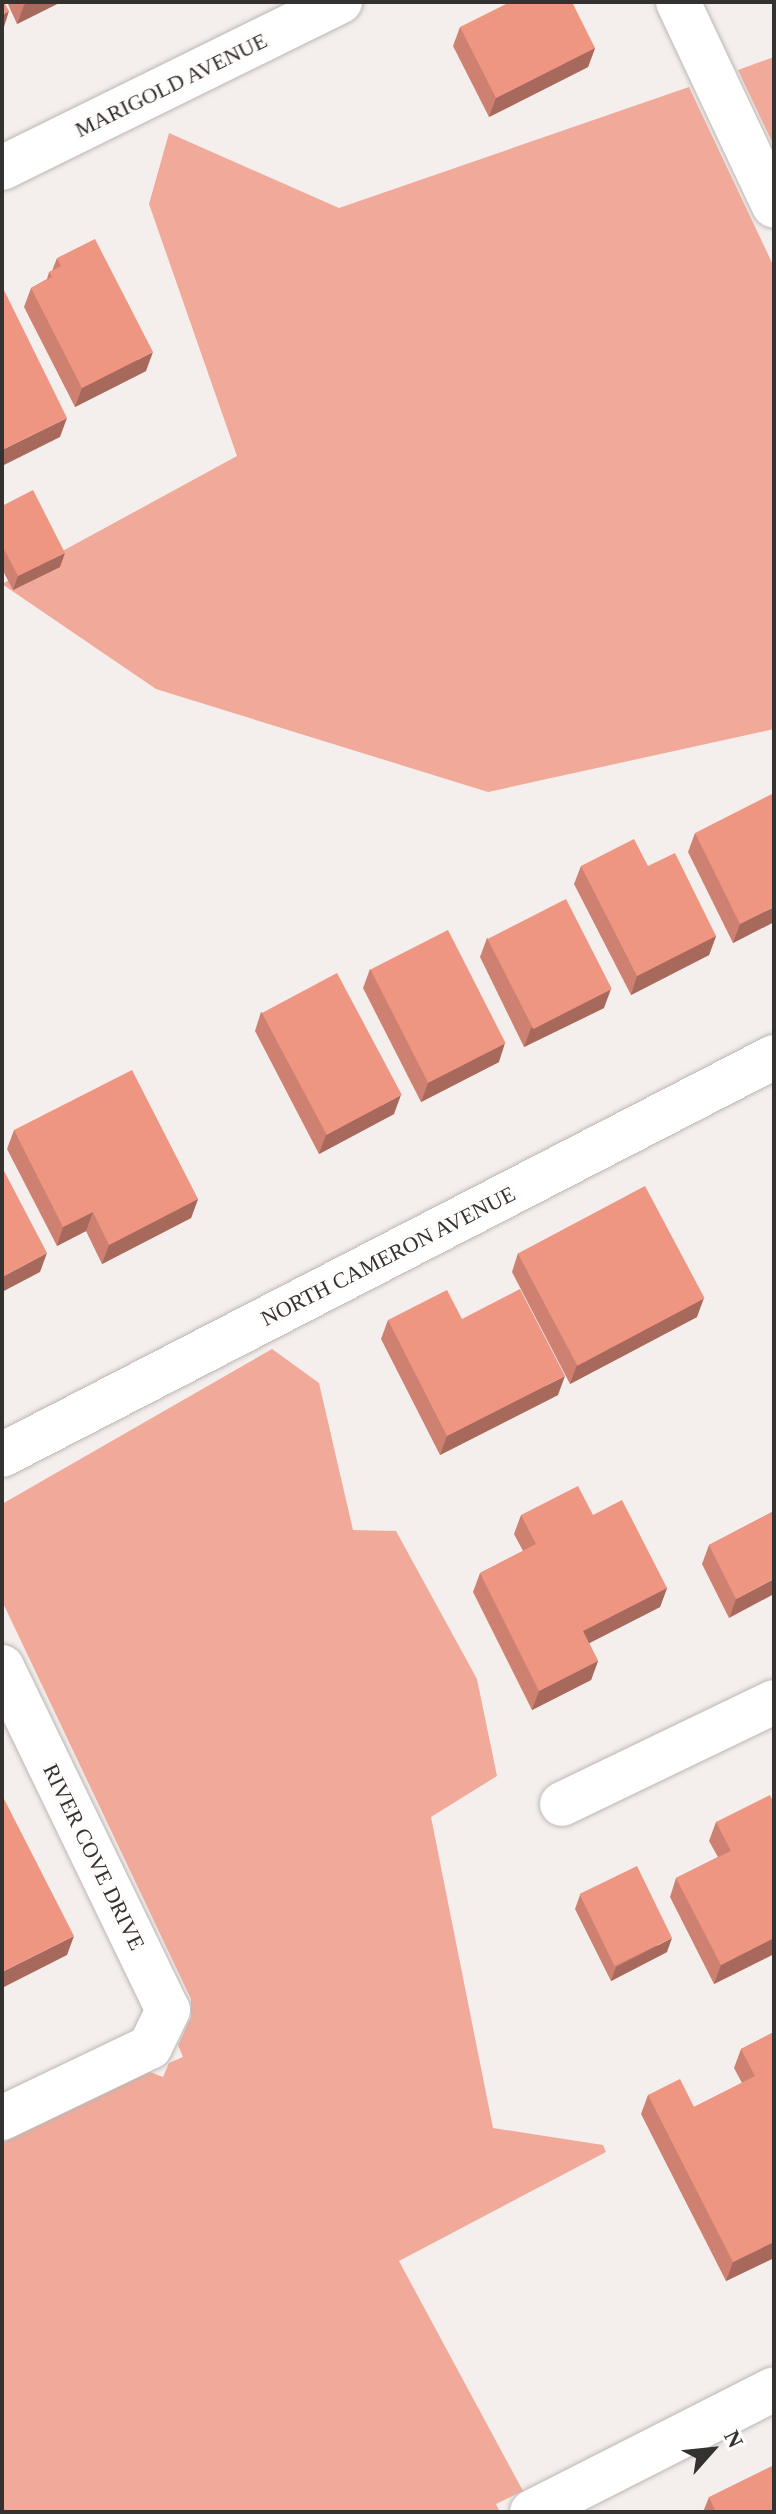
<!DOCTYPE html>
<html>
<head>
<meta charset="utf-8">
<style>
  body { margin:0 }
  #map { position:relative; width:776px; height:2514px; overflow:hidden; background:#f4eeec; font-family:Georgia,serif }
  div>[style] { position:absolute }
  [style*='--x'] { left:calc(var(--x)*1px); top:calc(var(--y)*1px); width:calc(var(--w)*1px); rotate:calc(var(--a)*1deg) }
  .green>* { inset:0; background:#f1aa9a }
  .roads { filter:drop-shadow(0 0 2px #bcb6b4) drop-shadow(0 0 2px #bcb6b4) }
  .minor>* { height:44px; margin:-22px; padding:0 22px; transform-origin:22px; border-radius:22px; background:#fff }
  .wall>* { inset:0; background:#ce8170 }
  .shaded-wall>* { inset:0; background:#a7695b }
  .building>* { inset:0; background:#ef9682; transform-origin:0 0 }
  span { translate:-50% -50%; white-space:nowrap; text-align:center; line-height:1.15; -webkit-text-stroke:7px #fffcfb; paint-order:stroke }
  .street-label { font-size:22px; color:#343231 }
  .frame { position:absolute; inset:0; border:4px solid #343231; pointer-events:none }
  .north { position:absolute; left:672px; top:2410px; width:80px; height:80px; -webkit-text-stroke:6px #fffcfb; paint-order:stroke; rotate:63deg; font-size:22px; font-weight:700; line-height:32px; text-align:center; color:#343231 }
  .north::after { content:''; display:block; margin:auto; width:28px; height:36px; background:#343231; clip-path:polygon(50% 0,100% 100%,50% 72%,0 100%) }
</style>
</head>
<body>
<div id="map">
  <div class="green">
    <i style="clip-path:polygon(774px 57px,774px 146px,738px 70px)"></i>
    <i style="clip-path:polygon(689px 87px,774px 267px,774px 729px,488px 792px,156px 689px,2px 584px,237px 456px,149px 204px,169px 133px,339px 208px)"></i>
    <i style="clip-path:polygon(272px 1349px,319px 1383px,353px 1530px,396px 1531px,477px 1679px,497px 1776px,431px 1817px,493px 2128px,603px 2145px,606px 2152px,399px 2261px,523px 2491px,496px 2504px,500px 2512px,2px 2512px,2px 2143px,150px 2072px,163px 2077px,169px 2063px,183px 2057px,178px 2045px,191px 2017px,191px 1999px,2px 1601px,2px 1504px)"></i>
  </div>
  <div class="roads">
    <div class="minor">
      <i style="--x:678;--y:2;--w:225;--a:64.8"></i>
      <i style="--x:2;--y:168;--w:377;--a:-26.2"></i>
      <i style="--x:2;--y:1455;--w:869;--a:-27.27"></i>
      <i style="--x:2;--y:1667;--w:381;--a:64.2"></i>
      <i style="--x:168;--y:2010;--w:41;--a:115.9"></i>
      <i style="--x:150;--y:2047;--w:164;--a:154.4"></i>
      <i style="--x:562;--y:1804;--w:235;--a:-25.7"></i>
      <i style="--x:532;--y:2512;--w:271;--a:-26.9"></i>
    </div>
  </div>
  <div class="wall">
    <i style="clip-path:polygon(7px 2px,61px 2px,17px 24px)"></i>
    <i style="clip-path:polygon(460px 27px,595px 48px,588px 67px,489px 117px,453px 46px)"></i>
    <i style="clip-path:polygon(57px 258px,146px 371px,75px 407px,24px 307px,31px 288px,47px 279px,49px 272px,52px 271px)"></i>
    <i style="clip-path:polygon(2px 506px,60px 567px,13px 590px,2px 569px)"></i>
    <i style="clip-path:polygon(695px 833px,774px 922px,733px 943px,688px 852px)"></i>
    <i style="clip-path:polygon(581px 866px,648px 866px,716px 936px,709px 955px,631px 995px,574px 884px)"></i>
    <i style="clip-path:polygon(487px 938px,604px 1008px,524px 1047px,480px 957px)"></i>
    <i style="clip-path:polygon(370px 969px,499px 1062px,421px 1102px,363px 988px)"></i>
    <i style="clip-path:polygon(261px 1012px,394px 1114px,319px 1154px,255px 1031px)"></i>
    <i style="clip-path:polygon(14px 1130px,198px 1199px,191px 1218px,102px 1264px,86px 1231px,57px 1246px,7px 1149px)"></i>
    <i style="clip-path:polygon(518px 1253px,697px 1317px,570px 1384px,512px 1272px)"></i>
    <i style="clip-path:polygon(462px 1319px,558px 1395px,440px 1455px,381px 1339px,388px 1320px)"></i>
    <i style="clip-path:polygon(774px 1511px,729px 1618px,702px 1564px,709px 1545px)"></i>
    <i style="clip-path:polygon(521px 1515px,593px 1515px,667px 1588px,660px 1607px,589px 1643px,598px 1661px,591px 1680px,532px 1710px,473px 1592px,480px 1573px,523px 1551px,514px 1534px)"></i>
    <i style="clip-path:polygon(774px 1803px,774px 1954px,714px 1984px,670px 1897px,676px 1878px,718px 1857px,709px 1841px,716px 1822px)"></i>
    <i style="clip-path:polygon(580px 1895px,667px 1952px,611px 1981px,575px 1909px)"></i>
    <i style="clip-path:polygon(772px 2033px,774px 2258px,726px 2281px,641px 2114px,648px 2095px,694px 2107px,742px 2083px,734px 2068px,741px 2049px)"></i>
    <i style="clip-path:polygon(709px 2497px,774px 2512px,703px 2512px)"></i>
  </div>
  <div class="shaded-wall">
    <i style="clip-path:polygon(29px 2px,61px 2px,17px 24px,24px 5px)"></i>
    <i style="clip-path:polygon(9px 11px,3px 30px,2px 31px,2px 15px)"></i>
    <i style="clip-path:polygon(595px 48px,588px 67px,489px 117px,496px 98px)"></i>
    <i style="clip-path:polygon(153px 352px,146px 371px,75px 407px,82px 388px)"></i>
    <i style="clip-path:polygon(67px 418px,60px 437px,2px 466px,2px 450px)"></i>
    <i style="clip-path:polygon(65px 553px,60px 567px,13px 590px,18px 576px)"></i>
    <i style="clip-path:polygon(774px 907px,774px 922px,733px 943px,740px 924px)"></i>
    <i style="clip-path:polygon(716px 936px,709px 955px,631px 995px,637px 976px)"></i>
    <i style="clip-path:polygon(611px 989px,604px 1008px,524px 1047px,531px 1028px)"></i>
    <i style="clip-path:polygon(505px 1043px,499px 1062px,421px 1102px,428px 1083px)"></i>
    <i style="clip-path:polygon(401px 1095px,394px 1114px,319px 1154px,326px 1135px)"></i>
    <i style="clip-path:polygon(198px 1199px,191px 1218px,102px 1264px,109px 1245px)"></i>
    <i style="clip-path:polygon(93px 1212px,86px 1231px,57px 1246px,63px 1227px)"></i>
    <i style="clip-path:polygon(47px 1253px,40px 1272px,2px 1292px,2px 1277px)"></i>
    <i style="clip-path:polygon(704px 1298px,697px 1317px,570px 1384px,577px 1365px)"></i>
    <i style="clip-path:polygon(565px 1376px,558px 1395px,440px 1455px,447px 1436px)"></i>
    <i style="clip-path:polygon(774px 1579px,774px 1594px,729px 1618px,736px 1599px)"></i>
    <i style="clip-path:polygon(667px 1588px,660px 1607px,576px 1650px,583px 1631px)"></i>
    <i style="clip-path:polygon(598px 1661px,591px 1680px,532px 1710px,539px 1691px)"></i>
    <i style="clip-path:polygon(74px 1936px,67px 1955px,2px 1988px,2px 1972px)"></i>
    <i style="clip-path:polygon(672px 1938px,667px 1952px,611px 1981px,616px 1967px)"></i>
    <i style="clip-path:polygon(774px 1938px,774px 1954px,714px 1984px,721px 1965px)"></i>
    <i style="clip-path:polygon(774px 2242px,774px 2258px,726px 2281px,733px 2262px)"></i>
  </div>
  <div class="building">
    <i style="clip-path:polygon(2px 2px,4px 2px,9px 11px,2px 15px)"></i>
    <i style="clip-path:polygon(510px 2px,572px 2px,595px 48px,496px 98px,460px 27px)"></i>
    <i style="clip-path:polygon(95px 239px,153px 352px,82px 388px,31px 288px,52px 277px,49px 272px,61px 266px,57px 258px)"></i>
    <i style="clip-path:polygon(2px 286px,67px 418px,2px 450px)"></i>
    <i style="clip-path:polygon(33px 490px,65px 553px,18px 576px,2px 545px,2px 506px)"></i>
    <i style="clip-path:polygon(774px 793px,774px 907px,740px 924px,695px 833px)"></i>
    <i style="clip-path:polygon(634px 839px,648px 866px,675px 853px,716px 936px,637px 976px,581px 866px)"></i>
    <i style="left:566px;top:899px;width:101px;height:88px;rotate:63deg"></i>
    <i style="left:448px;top:930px;width:127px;height:87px;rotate:63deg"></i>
    <i style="left:337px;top:973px;width:138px;height:85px;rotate:62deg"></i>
    <i style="clip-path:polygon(132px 1070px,198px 1199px,109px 1245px,93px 1212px,63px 1227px,14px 1130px)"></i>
    <i style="clip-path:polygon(2px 1167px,47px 1253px,2px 1277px)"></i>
    <i style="left:645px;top:1186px;width:127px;height:144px;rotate:62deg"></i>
    <i style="clip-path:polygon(520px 1289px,565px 1376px,447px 1436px,388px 1320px,447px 1290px,462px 1319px)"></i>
    <i style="clip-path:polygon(578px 1486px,593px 1515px,622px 1500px,667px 1588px,583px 1631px,598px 1661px,539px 1691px,480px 1573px,536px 1544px,521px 1515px)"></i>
    <i style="clip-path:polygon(774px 1511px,774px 1579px,736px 1599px,709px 1545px)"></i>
    <i style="clip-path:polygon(2px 1795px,74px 1936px,2px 1972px)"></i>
    <i style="clip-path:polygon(770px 1795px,774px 1803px,774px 1938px,721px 1965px,676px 1878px,731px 1851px,716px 1822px)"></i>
    <i style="left:637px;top:1866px;width:80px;height:64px;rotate:64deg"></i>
    <i style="clip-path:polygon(772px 2033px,774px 2037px,774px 2242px,733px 2262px,648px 2095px,680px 2079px,694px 2107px,755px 2076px,741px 2049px)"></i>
    <i style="clip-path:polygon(774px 2465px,774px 2512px,716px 2512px,709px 2497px)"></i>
  </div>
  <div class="street-label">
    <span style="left:171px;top:85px;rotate:-26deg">MARIGOLD AVENUE</span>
    <span style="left:388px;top:1256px;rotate:-27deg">NORTH CAMERON AVENUE</span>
    <span style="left:94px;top:1857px;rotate:64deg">RIVER COVE DRIVE</span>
  </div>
  <div class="frame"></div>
  <div class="north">N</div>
</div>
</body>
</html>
